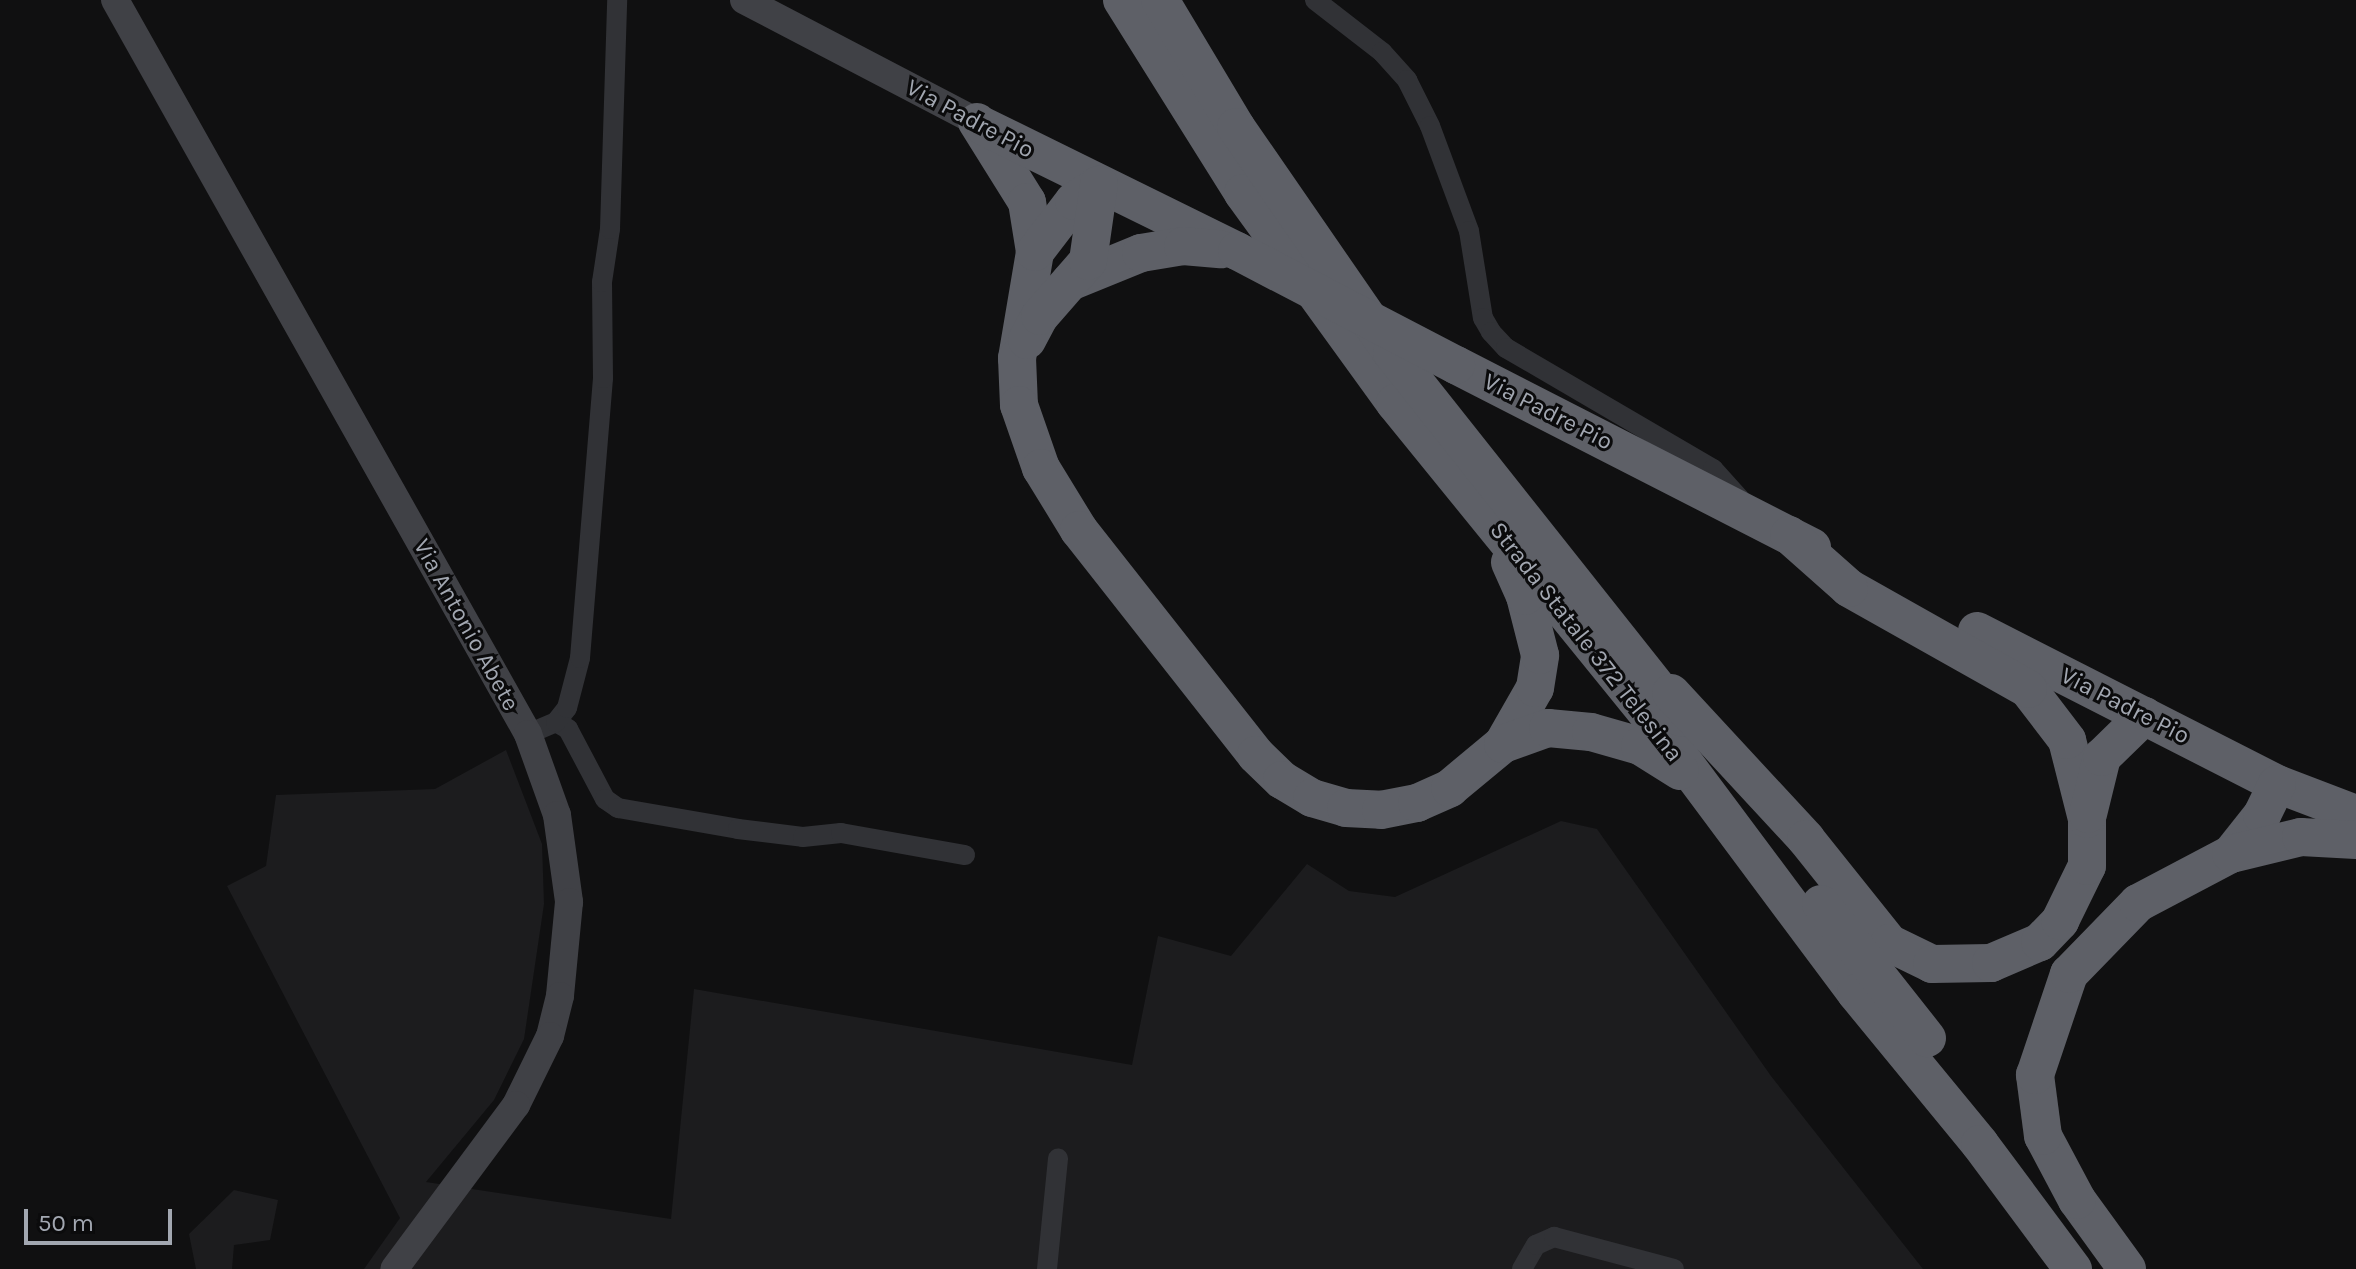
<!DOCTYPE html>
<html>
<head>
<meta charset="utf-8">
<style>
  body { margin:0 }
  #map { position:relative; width:2356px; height:1269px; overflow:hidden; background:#101011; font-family:Karla,sans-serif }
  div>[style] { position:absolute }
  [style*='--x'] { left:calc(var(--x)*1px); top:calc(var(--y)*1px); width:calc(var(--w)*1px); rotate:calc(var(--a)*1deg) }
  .built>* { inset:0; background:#1c1c1e }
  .street>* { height:20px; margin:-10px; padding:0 10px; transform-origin:10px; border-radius:10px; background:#313236 }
  .secondary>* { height:28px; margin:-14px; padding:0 14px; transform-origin:14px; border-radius:14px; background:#404146 }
  .highway>* { height:38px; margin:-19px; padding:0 19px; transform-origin:19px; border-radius:19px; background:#5e6067 }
  .highway-bridge>* { height:38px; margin:-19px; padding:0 19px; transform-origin:19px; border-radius:19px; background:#5e6067 }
  span { translate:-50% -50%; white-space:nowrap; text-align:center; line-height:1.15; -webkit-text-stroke:6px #0b0b0c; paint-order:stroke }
  .street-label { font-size:24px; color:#a2a7b1 }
  .scale { position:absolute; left:24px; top:1209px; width:148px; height:36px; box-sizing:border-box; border:4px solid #a2a7b1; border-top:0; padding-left:10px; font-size:24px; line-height:28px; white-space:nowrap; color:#a2a7b1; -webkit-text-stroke:6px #0b0b0c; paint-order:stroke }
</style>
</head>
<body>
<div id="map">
  <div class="built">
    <i style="clip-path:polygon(506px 750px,542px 844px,544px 904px,524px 1039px,494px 1100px,426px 1182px,671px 1219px,694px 989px,1132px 1065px,1158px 936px,1231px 956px,1307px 864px,1349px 891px,1395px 897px,1561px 821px,1597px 829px,1771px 1076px,1923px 1269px,364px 1269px,400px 1218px,227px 886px,266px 866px,276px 795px,435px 789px)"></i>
    <i style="clip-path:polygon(234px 1190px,278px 1200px,270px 1240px,234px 1245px,232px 1269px,196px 1269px,189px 1234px)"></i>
  </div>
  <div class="street">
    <i style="--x:1315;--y:0;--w:85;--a:37.8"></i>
    <i style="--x:1382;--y:52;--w:38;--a:48"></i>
    <i style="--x:1407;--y:80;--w:51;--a:63.4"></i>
    <i style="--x:1430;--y:126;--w:112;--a:69.6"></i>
    <i style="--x:1469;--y:231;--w:88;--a:80.9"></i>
    <i style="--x:1483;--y:318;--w:16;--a:60"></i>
    <i style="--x:1491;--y:332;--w:22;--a:47"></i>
    <i style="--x:1506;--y:348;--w:240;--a:30.3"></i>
    <i style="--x:1713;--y:469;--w:40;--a:48"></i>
    <i style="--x:556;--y:722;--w:14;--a:30"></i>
    <i style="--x:568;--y:729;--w:79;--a:62.1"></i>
    <i style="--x:605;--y:799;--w:16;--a:35"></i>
    <i style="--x:618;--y:808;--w:122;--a:9.9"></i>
    <i style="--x:738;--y:829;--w:65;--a:7"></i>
    <i style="--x:803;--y:837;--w:38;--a:-6"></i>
    <i style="--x:841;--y:833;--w:126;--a:10.1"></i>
    <i style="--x:528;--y:734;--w:30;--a:-23"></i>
    <i style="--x:556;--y:722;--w:18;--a:-52"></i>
    <i style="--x:567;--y:708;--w:52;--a:-75.4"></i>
    <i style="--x:580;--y:658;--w:281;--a:-85.3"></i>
    <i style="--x:603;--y:378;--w:96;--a:-90.6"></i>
    <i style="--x:602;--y:282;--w:54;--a:-81.4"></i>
    <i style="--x:610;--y:229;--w:229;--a:-88.2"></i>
    <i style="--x:1047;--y:1269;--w:111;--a:-84.3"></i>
    <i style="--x:1522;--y:1269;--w:28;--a:-60"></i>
    <i style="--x:1536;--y:1245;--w:20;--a:-24"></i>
    <i style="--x:1554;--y:1237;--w:124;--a:14.9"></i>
  </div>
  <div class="secondary">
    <i style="--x:115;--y:0;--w:842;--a:60.63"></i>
    <i style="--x:528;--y:734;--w:86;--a:70.3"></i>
    <i style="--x:557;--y:815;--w:88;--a:82.1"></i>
    <i style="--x:569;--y:902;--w:94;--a:95.5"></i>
    <i style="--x:560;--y:996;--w:41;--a:104"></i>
    <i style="--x:550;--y:1036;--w:77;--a:116.2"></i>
    <i style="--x:516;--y:1105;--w:204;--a:126.6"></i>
    <i style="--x:744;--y:0;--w:263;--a:27.6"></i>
  </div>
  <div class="highway">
    <i style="--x:1122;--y:0;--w:228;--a:57.9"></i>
    <i style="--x:1243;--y:193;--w:259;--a:54.1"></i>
    <i style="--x:1395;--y:403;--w:401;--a:50.9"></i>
    <i style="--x:1648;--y:714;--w:348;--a:53.3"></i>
    <i style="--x:1856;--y:993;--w:195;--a:50.6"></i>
    <i style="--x:1980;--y:1144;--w:156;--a:53.4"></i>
    <i style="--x:1160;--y:0;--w:148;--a:59.1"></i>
    <i style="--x:1236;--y:127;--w:275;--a:55.4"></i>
    <i style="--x:1392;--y:353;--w:465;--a:51.6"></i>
    <i style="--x:977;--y:122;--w:94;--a:58"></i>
    <i style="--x:1027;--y:202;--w:51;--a:80.9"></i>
    <i style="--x:1035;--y:252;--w:108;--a:99.6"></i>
    <i style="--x:1017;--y:358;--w:47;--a:87.6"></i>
    <i style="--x:1019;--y:405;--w:67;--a:70.8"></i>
    <i style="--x:1041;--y:468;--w:73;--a:58.5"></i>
    <i style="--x:1079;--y:530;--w:286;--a:51.8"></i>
    <i style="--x:1256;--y:755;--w:36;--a:44"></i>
    <i style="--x:1282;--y:780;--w:35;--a:31"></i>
    <i style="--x:1312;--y:798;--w:35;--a:16"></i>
    <i style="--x:1346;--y:808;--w:35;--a:3"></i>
    <i style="--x:1381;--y:810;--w:37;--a:-11"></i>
    <i style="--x:1417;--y:803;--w:36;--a:-24"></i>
    <i style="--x:1450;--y:788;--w:69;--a:-39.7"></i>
    <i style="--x:1503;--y:744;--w:64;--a:-60.3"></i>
    <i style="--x:1535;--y:688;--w:33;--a:-81"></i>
    <i style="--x:1540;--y:655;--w:61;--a:-104.3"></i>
    <i style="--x:1525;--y:596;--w:37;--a:-114"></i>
    <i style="--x:983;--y:126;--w:283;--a:26.2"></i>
    <i style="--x:1035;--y:252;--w:64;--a:-52.6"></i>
    <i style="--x:1074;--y:201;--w:30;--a:-33"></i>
    <i style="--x:1070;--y:282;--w:77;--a:-22.2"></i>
    <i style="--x:1141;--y:253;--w:43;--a:-9.5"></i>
    <i style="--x:1183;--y:246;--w:38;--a:5"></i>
    <i style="--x:1027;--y:340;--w:27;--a:-62"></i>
    <i style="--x:1040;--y:316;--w:73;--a:-48.9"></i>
    <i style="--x:1088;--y:261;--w:77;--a:-81.8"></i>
    <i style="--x:1456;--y:365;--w:400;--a:27.1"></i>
    <i style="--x:1977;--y:631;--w:337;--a:27"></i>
    <i style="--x:2277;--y:784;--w:85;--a:20.8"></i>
    <i style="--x:1671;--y:693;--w:199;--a:47.2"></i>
    <i style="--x:1806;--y:839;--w:133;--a:51.4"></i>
    <i style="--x:1889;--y:943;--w:48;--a:26"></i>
    <i style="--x:1932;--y:964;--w:59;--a:-1"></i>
    <i style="--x:1991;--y:963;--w:53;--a:-23.2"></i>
    <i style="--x:2040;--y:942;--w:29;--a:-46"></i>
    <i style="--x:2060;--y:921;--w:61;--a:-63.9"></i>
    <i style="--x:2087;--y:866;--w:47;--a:-90"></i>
    <i style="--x:2087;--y:819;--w:81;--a:-104.2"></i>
    <i style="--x:2067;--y:740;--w:64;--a:-127.4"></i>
    <i style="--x:2028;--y:689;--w:206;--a:-150.6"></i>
    <i style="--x:1849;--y:588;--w:80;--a:-138.5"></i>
    <i style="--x:1503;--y:744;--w:48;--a:-19.6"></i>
    <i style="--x:1548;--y:728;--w:43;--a:5.3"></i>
    <i style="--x:1591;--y:732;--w:51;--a:15.9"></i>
    <i style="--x:1640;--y:746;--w:47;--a:32"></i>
    <i style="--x:2088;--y:814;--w:59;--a:-76.2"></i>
    <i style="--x:2102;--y:757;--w:59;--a:-44.3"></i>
    <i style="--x:2231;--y:854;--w:50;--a:-51.5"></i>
    <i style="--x:2262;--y:815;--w:34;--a:-64"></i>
    <i style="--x:1821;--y:904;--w:171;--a:51.7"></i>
    <i style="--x:2127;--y:1269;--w:85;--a:-125.9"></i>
    <i style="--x:2077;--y:1200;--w:72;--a:-118"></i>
    <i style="--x:2043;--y:1136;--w:62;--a:-97.5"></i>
    <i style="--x:2035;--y:1075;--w:107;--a:-71.4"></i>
    <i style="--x:2069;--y:974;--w:99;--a:-45.8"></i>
    <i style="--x:2138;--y:903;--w:105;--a:-27.8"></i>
    <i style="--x:2231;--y:854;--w:72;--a:-13.7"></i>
    <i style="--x:2301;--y:837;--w:55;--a:3.1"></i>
  </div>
  <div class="highway-bridge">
    <i style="--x:1237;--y:251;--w:247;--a:27.5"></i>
  </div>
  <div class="street-label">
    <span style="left:970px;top:119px;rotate:28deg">Via Padre Pio</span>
    <span style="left:1548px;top:412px;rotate:27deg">Via Padre Pio</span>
    <span style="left:466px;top:625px;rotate:61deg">Via Antonio Abete</span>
    <span style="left:1586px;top:642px;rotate:52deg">Strada Statale 372 Telesina</span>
    <span style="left:2125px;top:706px;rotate:27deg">Via Padre Pio</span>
  </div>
  <div class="scale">50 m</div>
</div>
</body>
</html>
